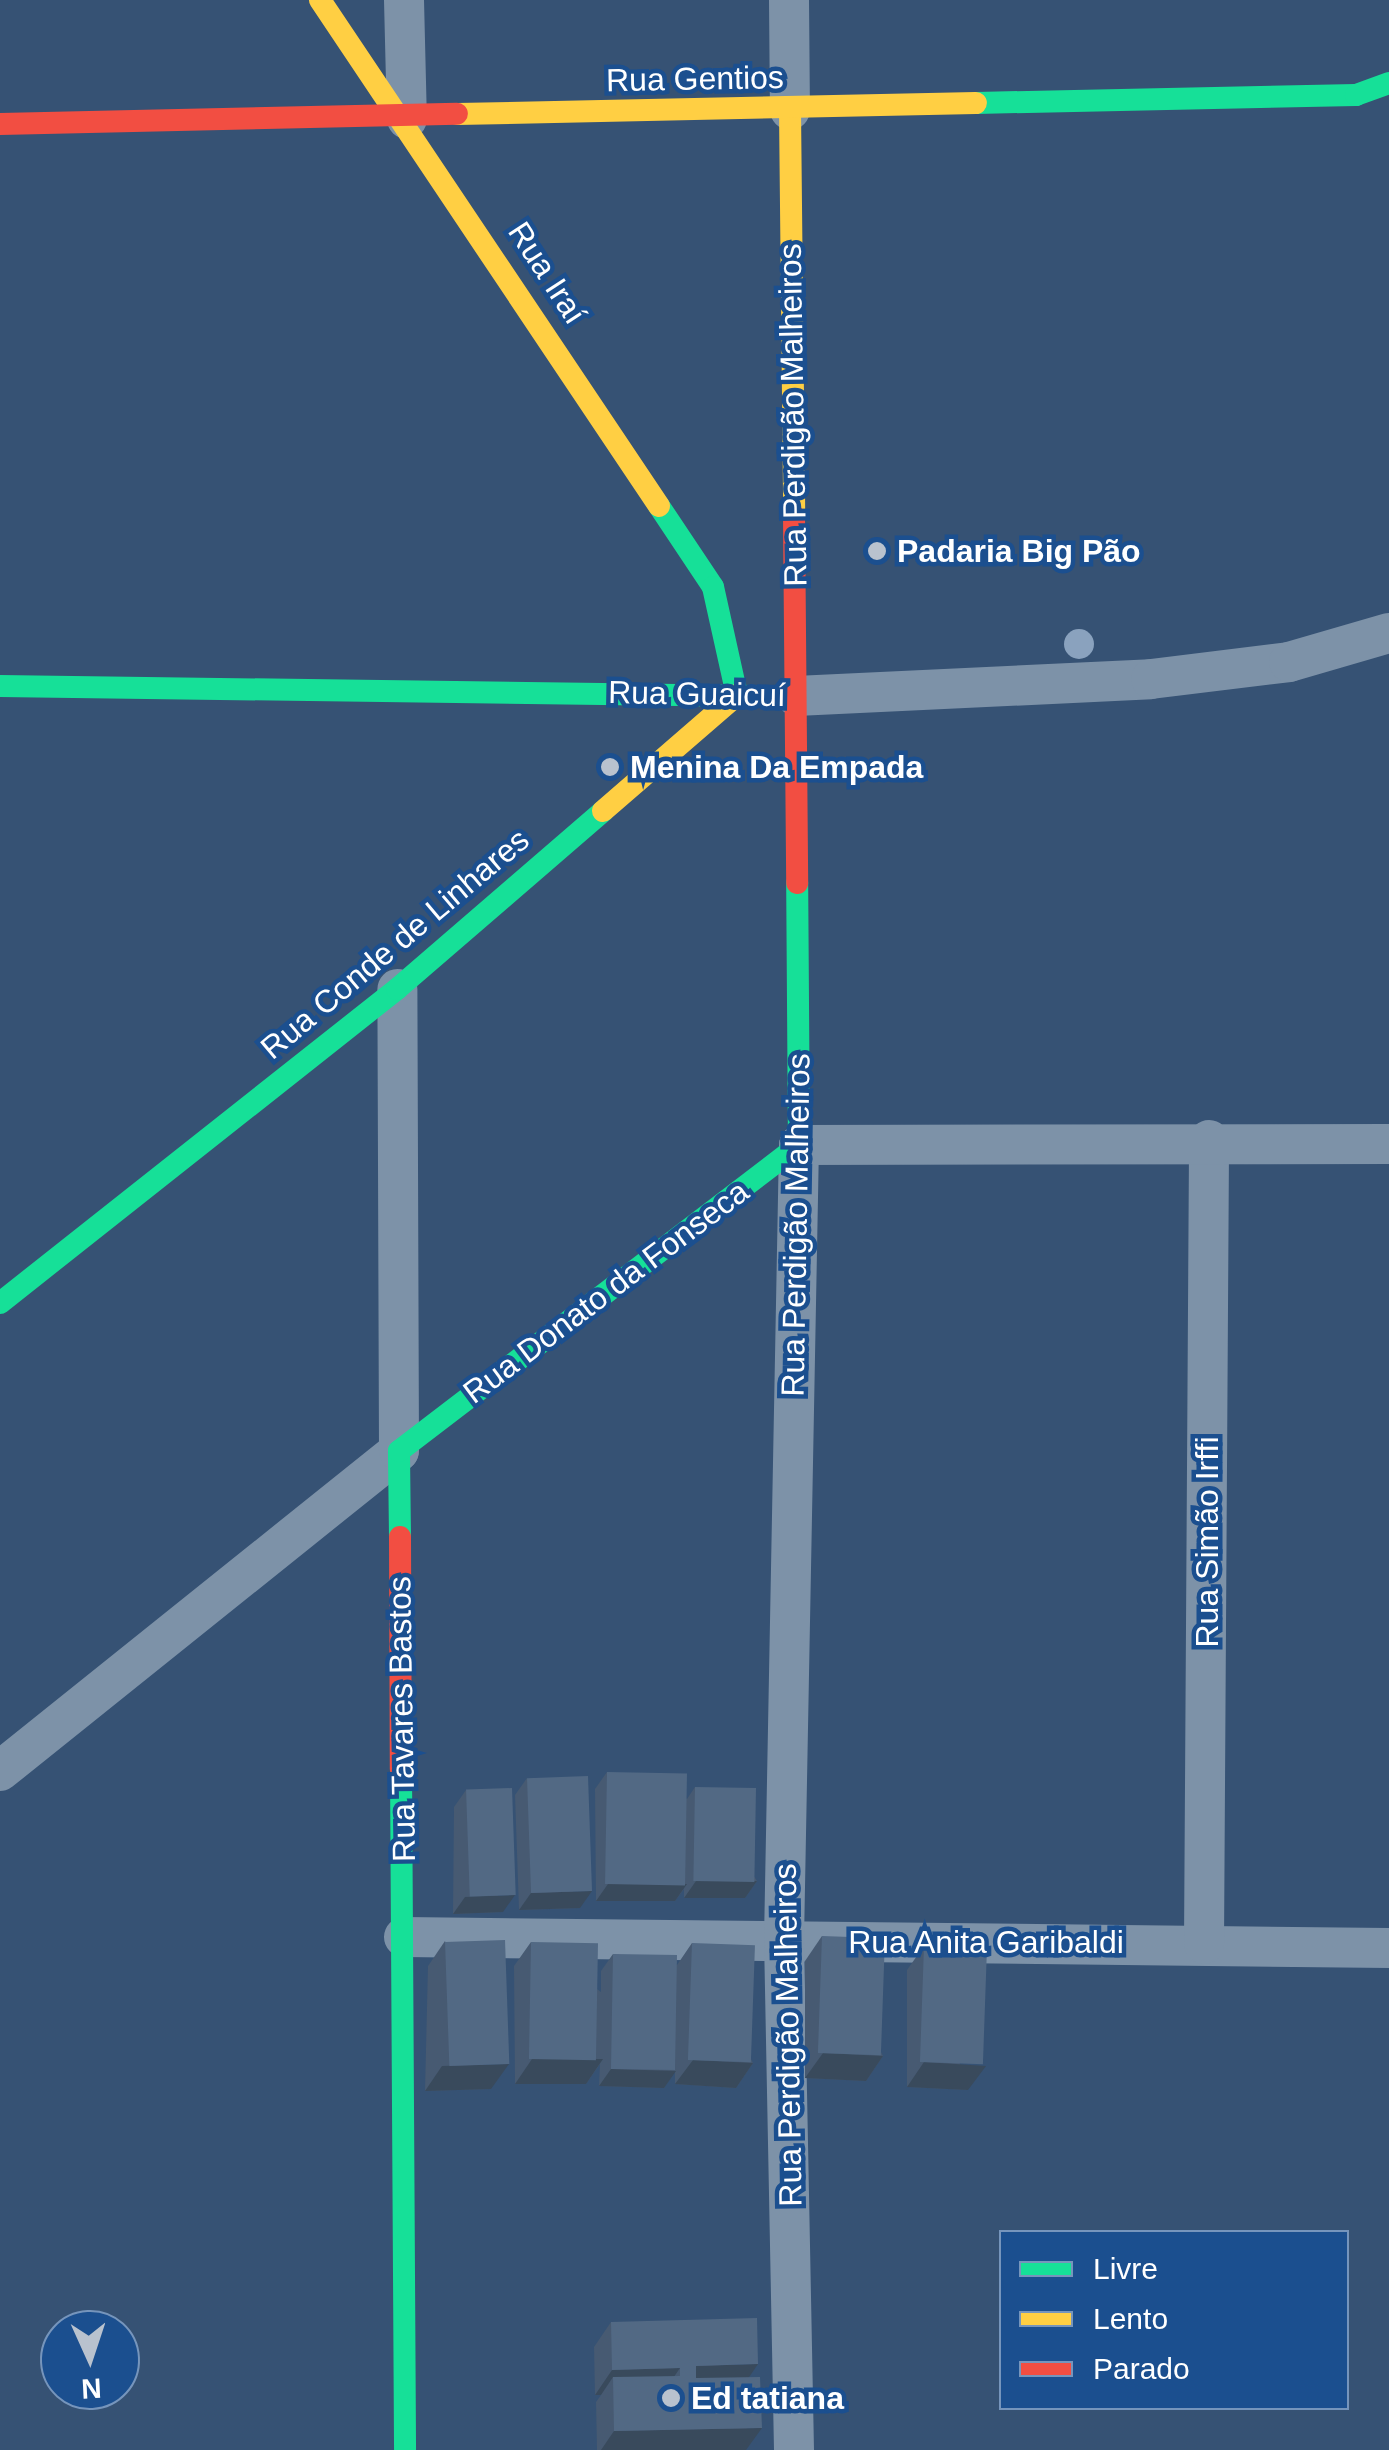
<!DOCTYPE html>
<html>
<head>
<meta charset="utf-8">
<style>
  body { margin:0 }
  #map { position:relative; width:1389px; height:2450px; overflow:hidden; background:#365274; font-family:Arial,sans-serif }
  div>[style] { position:absolute }
  [style*='--x'] { left:calc(var(--x)*1px); top:calc(var(--y)*1px); width:calc(var(--w)*1px); rotate:calc(var(--a)*1deg) }
  .street>* { height:40px; margin:-20px; padding:0 20px; transform-origin:20px; border-radius:20px; background:#7d92a8 }
  .fast>* { height:22px; margin:-11px; padding:0 11px; transform-origin:11px; border-radius:11px; background:#16e098 }
  .slow>* { height:22px; margin:-11px; padding:0 11px; transform-origin:11px; border-radius:11px; background:#ffcf43 }
  .jam>* { height:22px; margin:-11px; padding:0 11px; transform-origin:11px; border-radius:11px; background:#f24e42 }
  .trees>* { width:30px; height:30px; margin:-15px; border-radius:50%; background:#8aa2be }
  .wall>* { inset:0; background:#475a72 }
  .shaded-wall>* { inset:0; background:#394a5c }
  .building>* { inset:0; background:#526984; transform-origin:0 0 }
  .dots>* { width:28px; height:28px; translate:-50% -50%; box-sizing:border-box; border:5px solid #1b4f8f; border-radius:50% }
  span { translate:-50% -50%; white-space:nowrap; text-align:center; line-height:1.15; -webkit-text-stroke:9px #1b4f8f; paint-order:stroke }
  .street-label { font-size:32px; color:#fff }
  .poi-label { font-size:32px; color:#fff; font-weight:700 }
  .left { translate:0 -50%; text-align:left }
  .legend { position:absolute; left:999px; top:2230px; width:350px; height:180px; box-sizing:border-box; background:#1b4f8f; border:2px solid #7695bc; margin:0; padding:12px 18px; list-style:none; font-size:30px; color:#fff }
  .legend li { display:flex; align-items:center; gap:20px; height:50px }
  .legend b { width:50px; border:2px solid #7695bc }
  .north { position:absolute; left:40px; top:2310px; width:100px; height:100px; box-sizing:border-box; background:#1b4f8f; border:2px solid #7695bc; border-radius:50%; rotate:177deg; font-size:28px; font-weight:700; line-height:40px; text-align:center; color:#fff }
  .north::after { content:''; display:block; margin:auto; width:35px; height:45px; background:#b9c2ce; clip-path:polygon(50% 0,100% 100%,50% 72%,0 100%) }
</style>
</head>
<body>
<div id="map">
  <div class="street">
    <i style="--x:404;--y:0;--w:119;--a:88.6"></i>
    <i style="--x:789;--y:0;--w:110;--a:89.5"></i>
    <i style="--x:796;--y:696;--w:355;--a:-2.7"></i>
    <i style="--x:1151;--y:679;--w:139;--a:-7"></i>
    <i style="--x:1289;--y:662;--w:104;--a:-16.2"></i>
    <i style="--x:0;--y:1771;--w:511;--a:-38.73"></i>
    <i style="--x:399;--y:1451;--w:462;--a:-90.2"></i>
    <i style="--x:404;--y:1937;--w:985;--a:0.64"></i>
    <i style="--x:1204;--y:1944;--w:804;--a:-89.64"></i>
    <i style="--x:794;--y:2450;--w:510;--a:-91.12"></i>
    <i style="--x:784;--y:1940;--w:795;--a:-88.92"></i>
    <i style="--x:799;--y:1145;--w:590;--a:-0.1"></i>
  </div>
  <div class="fast">
    <i style="--x:976;--y:103;--w:380;--a:-1.2"></i>
    <i style="--x:1356;--y:95;--w:35;--a:-20"></i>
    <i style="--x:659;--y:506;--w:97;--a:56.3"></i>
    <i style="--x:713;--y:587;--w:111;--a:77.5"></i>
    <i style="--x:0;--y:686;--w:753;--a:0.76"></i>
    <i style="--x:0;--y:1303;--w:506;--a:-38.34"></i>
    <i style="--x:397;--y:989;--w:272;--a:-40.8"></i>
    <i style="--x:400;--y:1537;--w:86;--a:-90.7"></i>
    <i style="--x:399;--y:1451;--w:504;--a:-37.42"></i>
    <i style="--x:799;--y:1145;--w:262;--a:-90.4"></i>
    <i style="--x:401;--y:1769;--w:681;--a:89.66"></i>
  </div>
  <div class="slow">
    <i style="--x:320;--y:0;--w:609;--a:56.18"></i>
    <i style="--x:790;--y:110;--w:406;--a:89.4"></i>
    <i style="--x:457;--y:114;--w:519;--a:-1.21"></i>
    <i style="--x:603;--y:811;--w:177;--a:-40.9"></i>
  </div>
  <div class="jam">
    <i style="--x:0;--y:124;--w:457;--a:-1.3"></i>
    <i style="--x:794;--y:516;--w:367;--a:89.5"></i>
    <i style="--x:400;--y:1537;--w:232;--a:89.8"></i>
  </div>
  <div class="trees">
    <i style="left:1079px;top:644px"></i>
  </div>
  <div class="wall">
    <i style="clip-path:polygon(607px 1772px,687px 1799px,695px 1787px,757px 1881px,745px 1898px,684px 1898px,684px 1889px,675px 1901px,596px 1901px,595px 1789px)"></i>
    <i style="clip-path:polygon(527px 1778px,580px 1908px,519px 1910px,515px 1795px)"></i>
    <i style="clip-path:polygon(466px 1790px,503px 1912px,453px 1914px,454px 1807px)"></i>
    <i style="clip-path:polygon(822px 1936px,883px 2056px,866px 2081px,805px 2078px,805px 1961px)"></i>
    <i style="clip-path:polygon(445px 1941px,491px 2089px,425px 2091px,428px 1966px)"></i>
    <i style="clip-path:polygon(531px 1942px,601px 1992px,601px 1971px,613px 1954px,677px 1965px,692px 1943px,753px 2063px,736px 2088px,675px 2084px,675px 2071px,664px 2088px,599px 2086px,600px 2064px,586px 2084px,515px 2084px,514px 1966px)"></i>
    <i style="clip-path:polygon(924px 1946px,968px 2090px,907px 2087px,907px 1970px)"></i>
    <i style="clip-path:polygon(611px 2322px,749px 2377px,746px 2450px,597px 2450px,596px 2402px,601px 2395px,595px 2395px,594px 2347px)"></i>
  </div>
  <div class="shaded-wall">
    <i style="clip-path:polygon(696px 1881px,757px 1881px,745px 1898px,684px 1898px)"></i>
    <i style="clip-path:polygon(608px 1884px,687px 1884px,675px 1901px,596px 1901px)"></i>
    <i style="clip-path:polygon(592px 1891px,580px 1908px,519px 1910px,531px 1893px)"></i>
    <i style="clip-path:polygon(515px 1895px,503px 1912px,453px 1914px,465px 1897px)"></i>
    <i style="clip-path:polygon(823px 2053px,883px 2056px,866px 2081px,805px 2078px)"></i>
    <i style="clip-path:polygon(532px 2059px,603px 2059px,586px 2084px,515px 2084px)"></i>
    <i style="clip-path:polygon(693px 2060px,753px 2063px,736px 2088px,675px 2084px)"></i>
    <i style="clip-path:polygon(924px 2062px,986px 2066px,968px 2090px,907px 2087px)"></i>
    <i style="clip-path:polygon(509px 2064px,491px 2089px,425px 2091px,442px 2066px)"></i>
    <i style="clip-path:polygon(611px 2069px,676px 2071px,664px 2088px,599px 2086px)"></i>
    <i style="clip-path:polygon(758px 2364px,741px 2389px,678px 2390px,696px 2366px)"></i>
    <i style="clip-path:polygon(680px 2368px,663px 2393px,613px 2377px,601px 2395px,595px 2395px,612px 2370px)"></i>
    <i style="clip-path:polygon(762px 2428px,746px 2450px,601px 2450px,614px 2431px)"></i>
  </div>
  <div class="building">
    <i style="left:607px;top:1772px;width:80px;height:112px;rotate:1deg"></i>
    <i style="left:588px;top:1776px;width:115px;height:61px;rotate:88deg"></i>
    <i style="left:695px;top:1787px;width:61px;height:94px;rotate:1deg"></i>
    <i style="left:512px;top:1788px;width:107px;height:46px;rotate:88deg"></i>
    <i style="left:822px;top:1936px;width:63px;height:117px;rotate:2deg"></i>
    <i style="left:505px;top:1940px;width:124px;height:60px;rotate:88deg"></i>
    <i style="left:531px;top:1942px;width:67px;height:117px;rotate:1deg"></i>
    <i style="left:692px;top:1943px;width:63px;height:117px;rotate:2deg"></i>
    <i style="left:924px;top:1946px;width:63px;height:116px;rotate:2deg"></i>
    <i style="left:613px;top:1954px;width:64px;height:115px;rotate:1deg"></i>
    <i style="clip-path:polygon(757px 2318px,758px 2364px,696px 2366px,696px 2378px,760px 2377px,762px 2428px,614px 2431px,613px 2377px,680px 2376px,680px 2368px,612px 2370px,611px 2322px)"></i>
  </div>
  <div class="dots">
    <i style="left:877px;top:551px;background:#b9c2ce"></i>
    <i style="left:610px;top:767px;background:#b9c2ce"></i>
    <i style="left:671px;top:2398px;background:#b9c2ce"></i>
  </div>
  <div class="street-label">
    <span style="left:695px;top:79px;rotate:-1deg">Rua Gentios</span>
    <span style="left:547px;top:273px;rotate:57deg">Rua Iraí</span>
    <span style="left:793px;top:415px;rotate:-91deg">Rua Perdigão Malheiros</span>
    <span style="left:697px;top:694px;rotate:1deg">Rua Guaicuí</span>
    <span style="left:395px;top:944px;rotate:-40deg">Rua Conde de Linhares</span>
    <span style="left:796px;top:1225px;rotate:-89deg">Rua Perdigão Malheiros</span>
    <span style="left:606px;top:1292px;rotate:-37deg">Rua Donato da Fonseca</span>
    <span style="left:1207px;top:1542px;rotate:-90deg">Rua Simão Irffi</span>
    <span style="left:402px;top:1719px;rotate:-91deg">Rua Tavares Bastos</span>
    <span style="left:986px;top:1942px">Rua Anita Garibaldi</span>
    <span style="left:788px;top:2035px;rotate:-91deg">Rua Perdigão Malheiros</span>
  </div>
  <div class="poi-label">
    <span class="left" style="left:897px;top:551px">Padaria Big Pão</span>
    <span class="left" style="left:630px;top:767px">Menina Da Empada</span>
    <span class="left" style="left:691px;top:2398px">Ed tatiana</span>
  </div>
  <ul class="legend">
  <li><b style="height:12px;background:#16e098"></b>Livre</li>
  <li><b style="height:12px;background:#ffcf43"></b>Lento</li>
  <li><b style="height:12px;background:#f24e42"></b>Parado</li>
  </ul>
  <div class="north">N</div>
</div>
</body>
</html>
